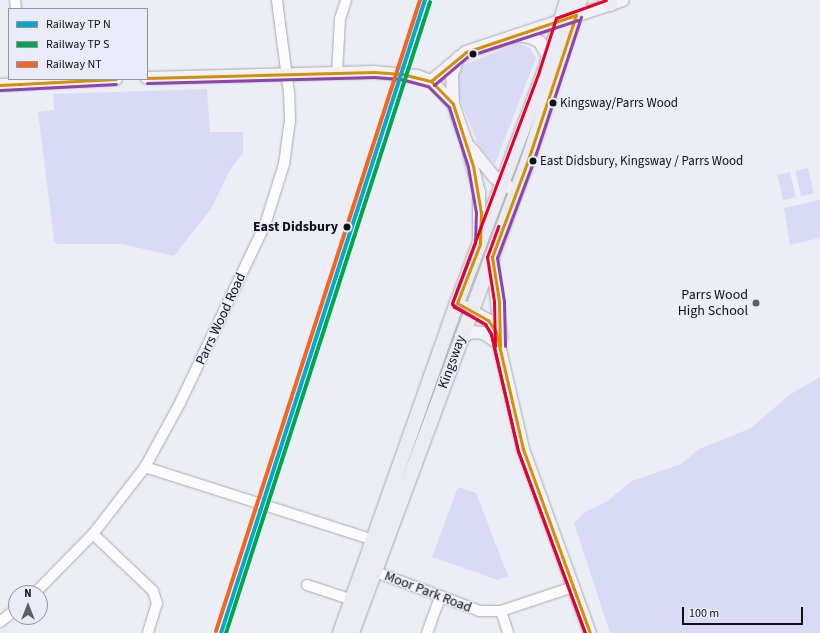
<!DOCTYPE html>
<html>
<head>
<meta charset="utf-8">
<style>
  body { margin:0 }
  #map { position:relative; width:820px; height:633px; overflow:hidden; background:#eceef6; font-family:"Source Sans 3",sans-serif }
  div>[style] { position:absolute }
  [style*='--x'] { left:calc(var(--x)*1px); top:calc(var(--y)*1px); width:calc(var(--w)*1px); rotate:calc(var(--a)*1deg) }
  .green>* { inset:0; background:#d9dbf6; transform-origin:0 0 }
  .roads { filter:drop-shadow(0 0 1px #a8a9ae) drop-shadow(0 0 1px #a8a9ae) }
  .minor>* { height:10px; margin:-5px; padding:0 5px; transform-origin:5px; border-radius:5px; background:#fcfcfe }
  .major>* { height:12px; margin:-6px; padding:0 6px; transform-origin:6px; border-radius:6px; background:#f2f2f8 }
  .highway>* { height:14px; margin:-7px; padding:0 7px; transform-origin:7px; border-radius:7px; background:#ebebf4 }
  .bus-1>* { height:3px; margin:-1.5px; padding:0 1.5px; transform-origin:1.5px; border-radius:1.5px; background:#d49003 }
  .bus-2>* { height:3px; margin:-1.5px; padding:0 1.5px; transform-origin:1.5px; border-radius:1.5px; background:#8e44ad }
  .bus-3>* { height:3px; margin:-1.5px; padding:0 1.5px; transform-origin:1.5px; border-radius:1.5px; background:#e4002b }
  .rail-1>* { height:4px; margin:-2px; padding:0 2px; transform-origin:2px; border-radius:2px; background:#00a9ce }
  .rail-2>* { height:4px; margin:-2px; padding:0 2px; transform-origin:2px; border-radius:2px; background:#00a651 }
  .rail-3>* { height:4px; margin:-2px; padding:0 2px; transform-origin:2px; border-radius:2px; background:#f26522 }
  .dots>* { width:11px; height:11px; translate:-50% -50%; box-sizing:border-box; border:2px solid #e9ebf9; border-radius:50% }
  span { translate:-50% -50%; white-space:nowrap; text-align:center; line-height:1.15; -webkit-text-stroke:3px #e9ebf9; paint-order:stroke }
  .bus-label { font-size:13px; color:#111216 }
  .left { translate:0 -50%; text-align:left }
  .stop-label { font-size:14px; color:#111216; font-weight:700 }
  .right { translate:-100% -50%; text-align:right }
  .poi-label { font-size:14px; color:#111216 }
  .street-label { font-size:14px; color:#111216 }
  .legend { position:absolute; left:8px; top:8px; width:140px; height:72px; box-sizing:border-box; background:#e9ebf9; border:1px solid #93949e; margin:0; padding:5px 7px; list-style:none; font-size:12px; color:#111216 }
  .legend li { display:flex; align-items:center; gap:8px; height:20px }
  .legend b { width:20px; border:1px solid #93949e }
  .north { position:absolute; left:8px; top:585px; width:40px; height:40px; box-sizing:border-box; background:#e9ebf9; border:1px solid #93949e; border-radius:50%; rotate:0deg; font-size:11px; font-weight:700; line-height:16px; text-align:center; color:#111216 }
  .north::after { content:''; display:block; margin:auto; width:14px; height:18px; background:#5e5f64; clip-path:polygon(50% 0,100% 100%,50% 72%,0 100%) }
  .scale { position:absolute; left:682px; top:607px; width:121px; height:18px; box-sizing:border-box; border:2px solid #111216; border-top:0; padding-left:5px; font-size:12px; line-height:14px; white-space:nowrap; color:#111216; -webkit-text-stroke:3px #e9ebf9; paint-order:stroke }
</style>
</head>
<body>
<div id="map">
  <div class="green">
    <i style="clip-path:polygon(518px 43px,530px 48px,536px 58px,495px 164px,479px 146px,454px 85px,461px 66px)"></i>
    <i style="clip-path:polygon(207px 89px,210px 132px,243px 132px,243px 153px,230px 170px,211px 209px,174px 256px,122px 244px,58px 244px,54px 241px,38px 112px,54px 110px,53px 94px)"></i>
    <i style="left:808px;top:168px;width:26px;height:13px;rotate:77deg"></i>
    <i style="left:790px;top:172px;width:26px;height:13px;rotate:77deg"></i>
    <i style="clip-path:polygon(820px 200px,820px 238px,790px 245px,784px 208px)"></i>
    <i style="clip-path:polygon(820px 377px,820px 633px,610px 633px,574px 523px,585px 512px,606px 502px,632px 481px,681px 464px,699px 449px,751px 428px,789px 395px)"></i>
    <i style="clip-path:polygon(458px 487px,476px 493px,508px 576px,498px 580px,432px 557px)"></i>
  </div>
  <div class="roads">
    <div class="minor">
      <i style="--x:15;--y:0;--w:9;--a:84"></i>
      <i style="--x:337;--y:73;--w:54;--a:-86.8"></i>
      <i style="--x:340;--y:19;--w:20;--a:-72"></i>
      <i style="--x:145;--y:467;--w:240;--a:17.7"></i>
      <i style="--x:93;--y:534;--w:83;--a:43.5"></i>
      <i style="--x:153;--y:591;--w:13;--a:72"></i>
      <i style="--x:157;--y:603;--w:31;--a:107"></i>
      <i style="--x:376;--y:572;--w:111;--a:20.6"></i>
      <i style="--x:480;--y:611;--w:21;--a:0"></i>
      <i style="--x:501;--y:611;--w:76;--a:-18.4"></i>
      <i style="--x:307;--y:585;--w:48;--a:18.1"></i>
      <i style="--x:35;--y:593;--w:83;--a:-45.5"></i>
      <i style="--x:93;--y:534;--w:85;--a:-52.2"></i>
      <i style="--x:145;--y:467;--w:73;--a:-61.3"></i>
      <i style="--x:180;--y:403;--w:197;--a:-64.5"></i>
      <i style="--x:265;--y:225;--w:64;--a:-72.7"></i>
      <i style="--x:284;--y:164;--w:44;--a:-82.2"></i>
      <i style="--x:290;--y:120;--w:27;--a:-92"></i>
      <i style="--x:289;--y:93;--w:94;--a:-97.4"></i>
      <i style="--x:501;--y:611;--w:23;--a:72"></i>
      <i style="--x:0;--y:622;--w:21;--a:-39"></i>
      <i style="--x:427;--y:633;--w:37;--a:-70"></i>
    </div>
    <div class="major">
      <i style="--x:517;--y:35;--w:13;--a:9"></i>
      <i style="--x:530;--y:37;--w:11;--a:27"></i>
      <i style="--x:540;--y:42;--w:18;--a:61"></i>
      <i style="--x:147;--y:78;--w:227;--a:-1.5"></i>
      <i style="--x:374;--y:72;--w:43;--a:5.3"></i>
      <i style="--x:417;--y:76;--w:15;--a:20"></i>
      <i style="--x:431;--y:81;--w:32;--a:46"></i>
      <i style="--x:453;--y:104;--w:39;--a:71"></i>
      <i style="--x:466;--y:141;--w:53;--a:75.7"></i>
      <i style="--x:479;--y:192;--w:45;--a:90"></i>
      <i style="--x:431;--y:81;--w:45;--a:-39.6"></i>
      <i style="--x:466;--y:52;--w:165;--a:-18.3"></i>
      <i style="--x:0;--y:85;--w:116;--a:-3"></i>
      <i style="--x:453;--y:104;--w:30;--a:-92"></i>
      <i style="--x:452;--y:74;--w:18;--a:-68"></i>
      <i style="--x:470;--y:147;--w:38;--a:51"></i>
      <i style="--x:494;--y:177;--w:27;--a:34"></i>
      <i style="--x:492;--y:257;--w:82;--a:83.7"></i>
      <i style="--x:457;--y:303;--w:35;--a:29"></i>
      <i style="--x:488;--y:320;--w:14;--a:56"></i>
      <i style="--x:496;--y:332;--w:120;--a:77"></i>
      <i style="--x:523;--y:449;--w:196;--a:70"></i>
      <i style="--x:461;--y:336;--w:13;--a:-18"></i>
      <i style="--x:473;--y:332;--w:10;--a:6"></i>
      <i style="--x:483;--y:333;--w:20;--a:33"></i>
    </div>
    <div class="highway">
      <i style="--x:606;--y:0;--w:6;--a:45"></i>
      <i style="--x:340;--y:633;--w:350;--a:-70.5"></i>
      <i style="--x:457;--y:303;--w:246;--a:-69.3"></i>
      <i style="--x:544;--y:73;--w:77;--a:-72.5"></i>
      <i style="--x:352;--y:633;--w:505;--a:-69.59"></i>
      <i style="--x:528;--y:160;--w:168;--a:-72"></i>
    </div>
  </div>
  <div class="bus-1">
    <i style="--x:147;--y:78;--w:227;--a:-1.5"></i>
    <i style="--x:374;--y:72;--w:28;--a:4"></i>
    <i style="--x:402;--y:74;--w:30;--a:14"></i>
    <i style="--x:431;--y:81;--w:32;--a:46"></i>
    <i style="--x:453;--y:104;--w:65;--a:72.1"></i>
    <i style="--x:473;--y:166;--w:48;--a:80.3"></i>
    <i style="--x:481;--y:213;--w:31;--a:92"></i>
    <i style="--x:480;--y:244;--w:63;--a:111.3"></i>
    <i style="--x:457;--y:303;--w:35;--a:29"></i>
    <i style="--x:488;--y:320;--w:14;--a:56"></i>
    <i style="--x:496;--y:332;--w:120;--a:77"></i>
    <i style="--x:523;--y:449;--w:196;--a:70"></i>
    <i style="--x:431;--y:81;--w:45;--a:-39.6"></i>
    <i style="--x:466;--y:52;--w:116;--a:-18.6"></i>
    <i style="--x:0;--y:85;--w:116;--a:-3"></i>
    <i style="--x:500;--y:346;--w:45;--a:-91.3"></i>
    <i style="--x:499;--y:301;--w:45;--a:-99"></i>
    <i style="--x:492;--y:257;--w:103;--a:-69.6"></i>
    <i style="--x:528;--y:160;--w:153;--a:-71.7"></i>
  </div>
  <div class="bus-2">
    <i style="--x:147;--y:83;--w:227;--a:-1.5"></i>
    <i style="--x:374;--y:77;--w:27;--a:4"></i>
    <i style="--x:401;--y:79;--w:28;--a:15"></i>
    <i style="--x:428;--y:86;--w:30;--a:45"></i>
    <i style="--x:449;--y:107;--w:63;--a:72.4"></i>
    <i style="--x:468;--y:167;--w:47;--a:80.1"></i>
    <i style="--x:476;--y:213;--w:30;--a:92"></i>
    <i style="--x:475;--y:243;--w:65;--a:110.7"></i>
    <i style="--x:452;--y:304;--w:39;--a:31"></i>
    <i style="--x:485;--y:324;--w:12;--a:59"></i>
    <i style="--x:491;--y:334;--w:120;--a:77"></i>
    <i style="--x:518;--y:451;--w:194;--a:69.8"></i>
    <i style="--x:434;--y:85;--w:45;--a:-40.5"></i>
    <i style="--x:468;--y:56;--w:116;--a:-18.1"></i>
    <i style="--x:0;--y:90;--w:116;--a:-3"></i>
    <i style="--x:505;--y:346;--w:45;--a:-91.3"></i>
    <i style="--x:504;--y:301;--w:44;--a:-99.2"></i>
    <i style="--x:497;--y:258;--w:103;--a:-69.4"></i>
    <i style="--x:533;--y:162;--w:153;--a:-71.7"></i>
  </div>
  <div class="bus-3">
    <i style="--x:495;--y:346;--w:45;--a:-91.3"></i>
    <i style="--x:494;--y:301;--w:45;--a:-99"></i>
    <i style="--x:487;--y:257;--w:33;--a:-70"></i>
    <i style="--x:585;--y:633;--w:194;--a:-110.2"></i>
    <i style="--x:518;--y:451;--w:120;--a:-103"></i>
    <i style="--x:491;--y:334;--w:12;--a:-121"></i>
    <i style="--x:485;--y:324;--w:35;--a:-151"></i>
    <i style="--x:454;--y:307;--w:4;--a:-117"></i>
    <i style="--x:452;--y:303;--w:248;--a:-69.4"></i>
    <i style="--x:539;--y:71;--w:56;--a:-72.2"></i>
    <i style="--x:556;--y:18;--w:53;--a:-19.8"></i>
  </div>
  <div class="rail-1">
    <i style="--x:221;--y:633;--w:665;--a:-72.14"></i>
  </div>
  <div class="rail-2">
    <i style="--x:226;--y:633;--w:663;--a:-72.08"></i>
  </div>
  <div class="rail-3">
    <i style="--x:216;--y:631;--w:663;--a:-72.08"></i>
  </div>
  <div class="dots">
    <i style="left:473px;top:54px;background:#111216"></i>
    <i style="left:553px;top:103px;background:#111216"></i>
    <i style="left:533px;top:161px;background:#111216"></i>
    <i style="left:347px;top:227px;background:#111216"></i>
    <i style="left:756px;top:303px;background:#5e5f64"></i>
  </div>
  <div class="bus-label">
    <span class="left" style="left:560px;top:103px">Kingsway/Parrs Wood</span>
    <span class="left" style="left:540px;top:161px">East Didsbury, Kingsway / Parrs Wood</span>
  </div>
  <div class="stop-label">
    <span class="right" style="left:338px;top:227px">East Didsbury</span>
  </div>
  <div class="poi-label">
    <span class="right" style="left:748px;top:303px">Parrs Wood<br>High School</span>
  </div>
  <div class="street-label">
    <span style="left:221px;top:319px;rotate:-65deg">Parrs Wood Road</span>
    <span style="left:452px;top:362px;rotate:-70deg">Kingsway</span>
    <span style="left:428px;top:592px;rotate:21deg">Moor Park Road</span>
  </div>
  <ul class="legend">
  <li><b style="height:5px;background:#00a9ce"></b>Railway TP N</li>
  <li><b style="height:5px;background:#00a651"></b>Railway TP S</li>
  <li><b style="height:5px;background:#f26522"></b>Railway NT</li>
  </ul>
  <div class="north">N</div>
  <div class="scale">100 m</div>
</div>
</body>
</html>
